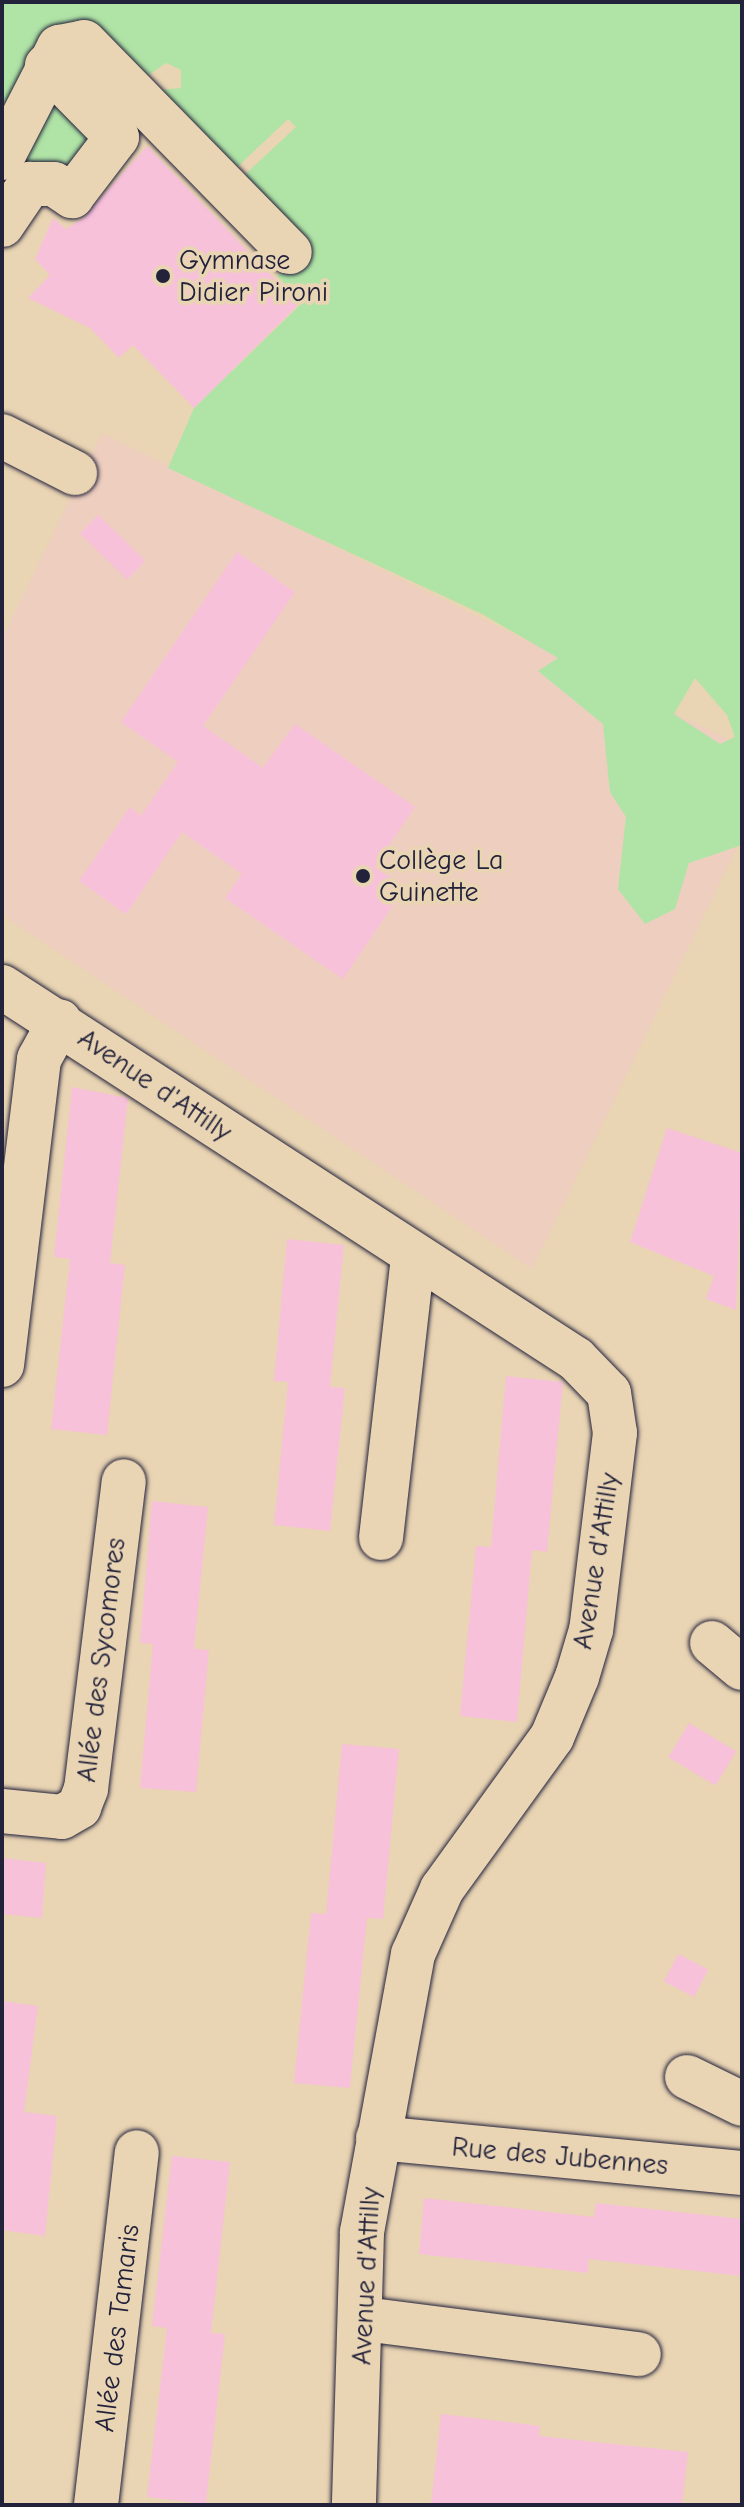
<!DOCTYPE html>
<html>
<head>
<meta charset="utf-8">
<style>
  body { margin:0 }
  #map { position:relative; width:744px; height:2507px; overflow:hidden; background:#e9d4b3; font-family:"Comic Neue",sans-serif }
  div>[style] { position:absolute }
  [style*='--x'] { left:calc(var(--x)*1px); top:calc(var(--y)*1px); width:calc(var(--w)*1px); rotate:calc(var(--a)*1deg) }
  .built>* { inset:0; background:#eecebf }
  .green>* { inset:0; background:#b0e4a6 }
  .building>* { inset:0; background:#f8c1da; transform-origin:0 0 }
  .roads { filter:drop-shadow(0 0 2px #22223b) drop-shadow(0 0 2px #22223b) }
  .minor>* { height:44px; margin:-22px; padding:0 22px; transform-origin:22px; border-radius:22px; background:#e9d4b3 }
  .dots>* { width:22px; height:22px; translate:-50% -50%; box-sizing:border-box; border:4px solid #e9d4b3; border-radius:50% }
  span { translate:-50% -50%; white-space:nowrap; text-align:center; line-height:1.15; -webkit-text-stroke:8px #e9d4b3; paint-order:stroke }
  .poi-label { font-size:28px; color:#22223b }
  .left { translate:0 -50%; text-align:left }
  .street-label { font-size:28px; color:#22223b }
  .frame { position:absolute; inset:0; border:4px solid #22223b; pointer-events:none }
</style>
</head>
<body>
<div id="map">
  <div class="built">
    <i style="clip-path:polygon(102px 433px,742px 746px,742px 837px,532px 1269px,2px 915px,2px 639px)"></i>
  </div>
  <div class="green">
    <i style="clip-path:polygon(evenodd,2px 2px,742px 2px,742px 845px,689px 863px,675px 909px,645px 924px,618px 889px,626px 817px,610px 792px,603px 724px,538px 671px,558px 658px,482px 614px,168px 468px,194px 408px,302px 303px,277px 276px,304px 252px,236px 183px,296px 127px,288px 119px,229px 175px,159px 90px,181px 88px,181px 70px,166px 63px,146px 77px,98px 39px,2px 139px,2px 2px,695px 678px,727px 715px,735px 737px,720px 744px,674px 714px,695px 678px)"></i>
    <i style="clip-path:polygon(47px 94px,105px 147px,8px 203px,4px 178px)"></i>
  </div>
  <div class="building">
    <i style="clip-path:polygon(147px 146px,299px 304px,194px 408px,133px 345px,119px 358px,90px 328px,28px 298px,50px 275px,35px 259px,53px 218px,66px 229px,83px 218px)"></i>
    <i style="left:98px;top:515px;width:66px;height:26px;rotate:44deg"></i>
    <i style="clip-path:polygon(237px 552px,295px 592px,203px 726px,263px 768px,295px 724px,415px 807px,374px 867px,405px 887px,343px 979px,225px 898px,242px 874px,182px 832px,126px 914px,79px 881px,130px 807px,141px 816px,178px 762px,121px 722px)"></i>
    <i style="clip-path:polygon(72px 1087px,128px 1098px,110px 1263px,125px 1265px,107px 1435px,51px 1429px,70px 1259px,54px 1257px)"></i>
    <i style="clip-path:polygon(667px 1128px,742px 1153px,736px 1310px,706px 1299px,714px 1276px,630px 1242px)"></i>
    <i style="clip-path:polygon(287px 1239px,344px 1245px,330px 1387px,345px 1388px,330px 1531px,274px 1525px,288px 1382px,274px 1381px)"></i>
    <i style="clip-path:polygon(506px 1376px,563px 1382px,547px 1552px,532px 1550px,517px 1722px,460px 1716px,476px 1546px,491px 1547px)"></i>
    <i style="clip-path:polygon(152px 1501px,208px 1507px,194px 1649px,209px 1650px,196px 1792px,140px 1788px,153px 1644px,140px 1643px)"></i>
    <i style="left:689px;top:1723px;width:55px;height:40px;rotate:31deg"></i>
    <i style="clip-path:polygon(342px 1744px,399px 1749px,383px 1919px,367px 1918px,350px 2088px,294px 2083px,311px 1913px,326px 1914px)"></i>
    <i style="clip-path:polygon(2px 1858px,46px 1863px,42px 1918px,2px 1914px)"></i>
    <i style="left:678px;top:1954px;width:34px;height:31px;rotate:27deg"></i>
    <i style="clip-path:polygon(2px 2001px,38px 2006px,24px 2112px,57px 2116px,45px 2236px,2px 2230px)"></i>
    <i style="clip-path:polygon(172px 2156px,230px 2162px,211px 2333px,225px 2334px,206px 2504px,147px 2497px,167px 2328px,152px 2326px)"></i>
    <i style="clip-path:polygon(424px 2198px,594px 2217px,596px 2203px,742px 2219px,742px 2276px,589px 2259px,588px 2273px,419px 2254px)"></i>
    <i style="clip-path:polygon(441px 2414px,540px 2426px,539px 2436px,688px 2452px,682px 2505px,431px 2505px)"></i>
  </div>
  <div class="roads">
    <div class="minor">
      <i style="--x:2;--y:158;--w:125;--a:-62.8"></i>
      <i style="--x:59;--y:47;--w:25;--a:-11"></i>
      <i style="--x:84;--y:42;--w:294;--a:45.6"></i>
      <i style="--x:2;--y:225;--w:50;--a:-55.7"></i>
      <i style="--x:30;--y:184;--w:24;--a:0"></i>
      <i style="--x:54;--y:184;--w:22;--a:34"></i>
      <i style="--x:72;--y:196;--w:74;--a:-52.7"></i>
      <i style="--x:117;--y:137;--w:100;--a:-134.6"></i>
      <i style="--x:2;--y:436;--w:82;--a:26.9"></i>
      <i style="--x:2;--y:987;--w:684;--a:32.95"></i>
      <i style="--x:576;--y:1359;--w:47;--a:45.9"></i>
      <i style="--x:609;--y:1393;--w:40;--a:81.5"></i>
      <i style="--x:615;--y:1433;--w:198;--a:96.9"></i>
      <i style="--x:591;--y:1630;--w:49;--a:106.6"></i>
      <i style="--x:577;--y:1677;--w:65;--a:112.6"></i>
      <i style="--x:552;--y:1737;--w:188;--a:125.9"></i>
      <i style="--x:442;--y:1889;--w:71;--a:114"></i>
      <i style="--x:413;--y:1954;--w:283;--a:100.4"></i>
      <i style="--x:362;--y:2232;--w:273;--a:91.7"></i>
      <i style="--x:2;--y:1365;--w:308;--a:-83.1"></i>
      <i style="--x:39;--y:1059;--w:43;--a:-61.1"></i>
      <i style="--x:381;--y:1538;--w:285;--a:-83.5"></i>
      <i style="--x:712;--y:1643;--w:39;--a:40"></i>
      <i style="--x:2;--y:1811;--w:60;--a:5.7"></i>
      <i style="--x:62;--y:1817;--w:20;--a:-30"></i>
      <i style="--x:79;--y:1807;--w:19;--a:-69"></i>
      <i style="--x:86;--y:1789;--w:310;--a:-83"></i>
      <i style="--x:687;--y:2077;--w:61;--a:26.1"></i>
      <i style="--x:378;--y:2138;--w:366;--a:5.5"></i>
      <i style="--x:364;--y:2319;--w:277;--a:7.3"></i>
      <i style="--x:96;--y:2505;--w:355;--a:-83.4"></i>
    </div>
  </div>
  <div class="dots">
    <i style="left:163px;top:276px;background:#22223b"></i>
    <i style="left:363px;top:876px;background:#22223b"></i>
  </div>
  <div class="poi-label">
    <span class="left" style="left:179px;top:276px">Gymnase<br>Didier Pironi</span>
    <span class="left" style="left:379px;top:876px">Collège La<br>Guinette</span>
  </div>
  <div class="street-label">
    <span style="left:155px;top:1085px;rotate:34deg">Avenue d'Attilly</span>
    <span style="left:596px;top:1561px;rotate:-81deg">Avenue d'Attilly</span>
    <span style="left:101px;top:1660px;rotate:-83deg">Allée des Sycomores</span>
    <span style="left:560px;top:2156px;rotate:5deg">Rue des Jubennes</span>
    <span style="left:366px;top:2276px;rotate:-87deg">Avenue d'Attilly</span>
    <span style="left:117px;top:2328px;rotate:-83deg">Allée des Tamaris</span>
  </div>
  <div class="frame"></div>
</div>
</body>
</html>
